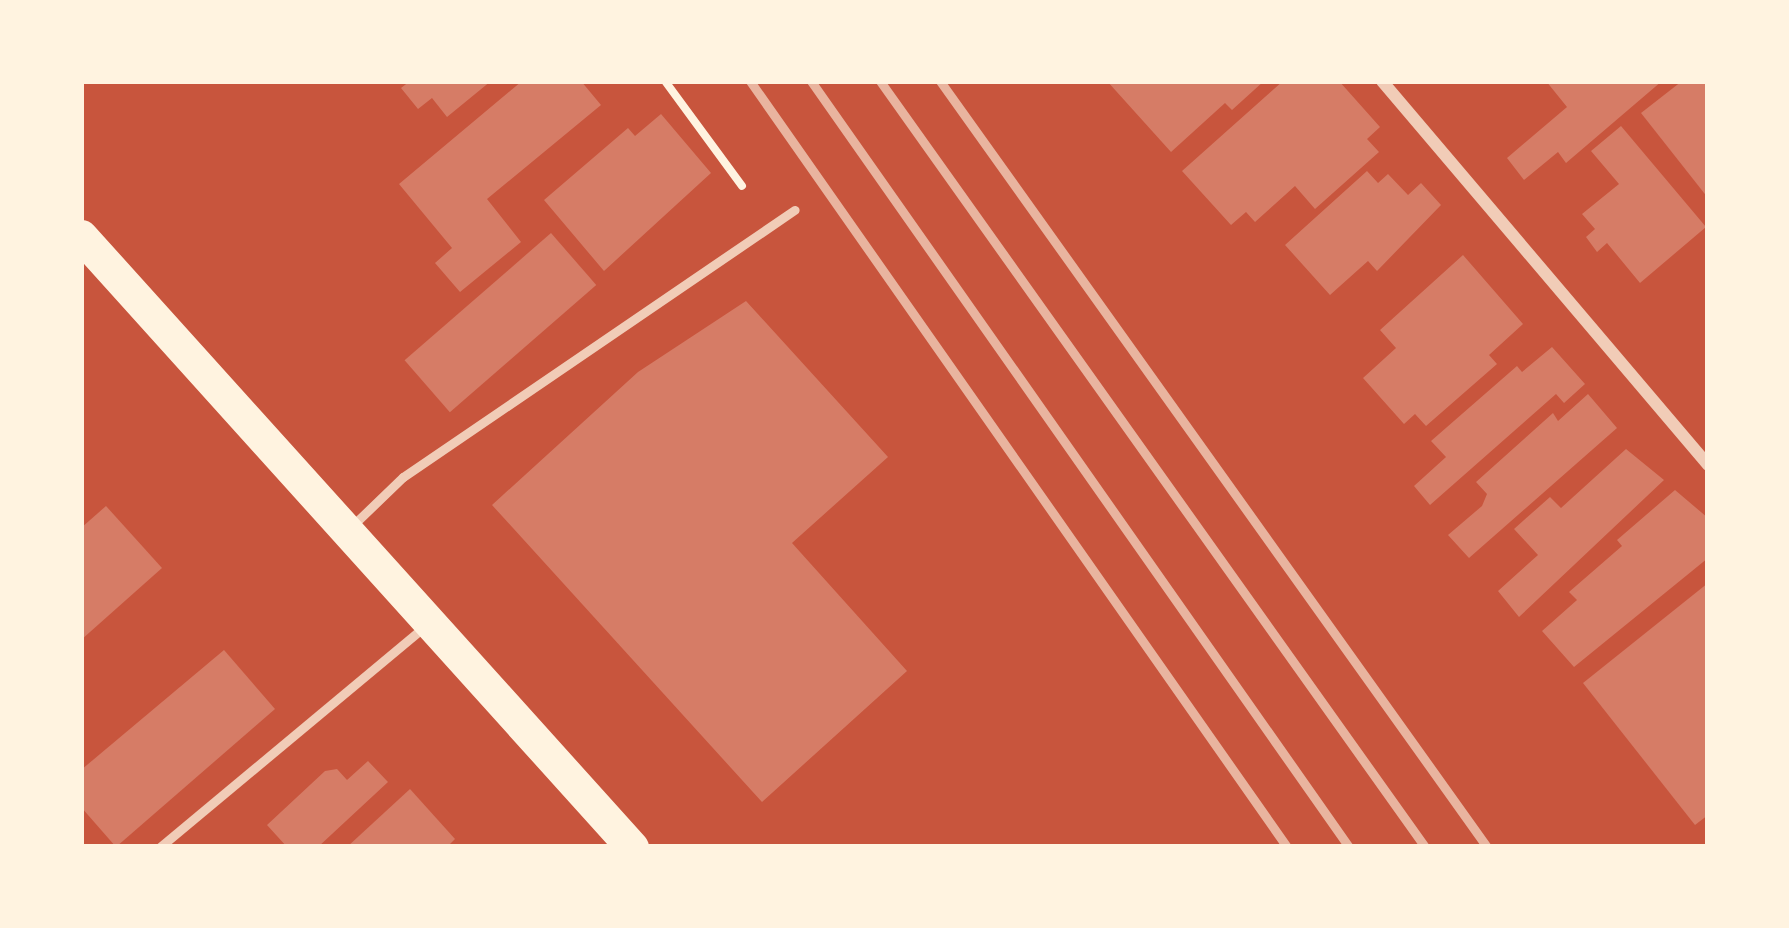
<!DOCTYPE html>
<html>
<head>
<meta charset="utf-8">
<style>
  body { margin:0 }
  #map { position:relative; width:1789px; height:928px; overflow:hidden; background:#c8553d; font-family:Manrope,sans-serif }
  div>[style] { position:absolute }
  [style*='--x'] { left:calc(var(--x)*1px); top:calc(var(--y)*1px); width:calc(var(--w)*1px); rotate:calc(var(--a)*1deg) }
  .building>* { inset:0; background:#d67c66; transform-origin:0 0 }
  .path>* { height:8px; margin:-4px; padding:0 4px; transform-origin:4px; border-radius:4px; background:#fff3e0 }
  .service>* { height:9px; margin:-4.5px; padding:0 4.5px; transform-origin:4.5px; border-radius:4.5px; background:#f1ccb7 }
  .minor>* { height:12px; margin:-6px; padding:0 6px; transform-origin:6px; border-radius:6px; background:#f1ccb7 }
  .trunk>* { height:33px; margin:-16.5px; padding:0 16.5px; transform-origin:16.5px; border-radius:16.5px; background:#fff3e0 }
  .rail>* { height:9px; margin:-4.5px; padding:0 4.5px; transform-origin:4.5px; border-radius:4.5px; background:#e9b49f }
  span { translate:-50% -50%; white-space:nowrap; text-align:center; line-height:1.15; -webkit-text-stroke:9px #fff3e0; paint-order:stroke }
  .frame { position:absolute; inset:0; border:84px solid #fff3e0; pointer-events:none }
</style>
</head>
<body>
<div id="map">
  <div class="building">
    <i style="clip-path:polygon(410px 81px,491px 81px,447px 117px,432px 98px,418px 109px,401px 88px)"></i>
    <i style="clip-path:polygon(522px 81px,581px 81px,601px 105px,487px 199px,521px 242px,460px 292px,435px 263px,452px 248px,399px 184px)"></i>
    <i style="clip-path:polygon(1107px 81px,1264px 81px,1232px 110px,1225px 103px,1171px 152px)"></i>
    <i style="clip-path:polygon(1283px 81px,1339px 81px,1380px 127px,1367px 139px,1379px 152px,1315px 209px,1295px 186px,1255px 222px,1246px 212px,1231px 225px,1182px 171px)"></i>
    <i style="clip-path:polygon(1546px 81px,1662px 81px,1566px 163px,1558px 152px,1524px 180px,1507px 158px,1567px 107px)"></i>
    <i style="clip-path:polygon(1682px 81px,1708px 81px,1708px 198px,1641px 113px)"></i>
    <i style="clip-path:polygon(661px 114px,711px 173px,604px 271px,544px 200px,628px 128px,635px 136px)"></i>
    <i style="clip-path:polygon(1621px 126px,1706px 227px,1640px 283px,1607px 243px,1597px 252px,1586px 237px,1595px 229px,1582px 214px,1619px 184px,1591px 151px)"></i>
    <i style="clip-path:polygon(1367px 171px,1378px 183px,1388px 174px,1408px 195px,1421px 183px,1441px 205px,1377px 271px,1368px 261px,1330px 295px,1285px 245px)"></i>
    <i style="left:551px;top:233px;width:69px;height:194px;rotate:49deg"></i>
    <i style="clip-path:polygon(1463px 255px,1523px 324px,1489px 355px,1497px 364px,1426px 426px,1415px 414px,1404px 424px,1363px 378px,1396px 348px,1380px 330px)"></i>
    <i style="clip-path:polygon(746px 301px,888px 457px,792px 543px,907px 671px,762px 802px,492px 505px,638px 372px)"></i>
    <i style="clip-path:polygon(1552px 347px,1585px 384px,1564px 403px,1556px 394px,1430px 505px,1414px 486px,1446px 457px,1431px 441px,1517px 366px,1522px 372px)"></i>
    <i style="clip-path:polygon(1588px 394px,1617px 428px,1469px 558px,1448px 535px,1482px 506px,1487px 494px,1476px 482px,1553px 413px,1558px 421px)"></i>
    <i style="clip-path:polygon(1626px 449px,1664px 480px,1519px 617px,1498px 591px,1538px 555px,1514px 529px,1550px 497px,1561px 508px)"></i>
    <i style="clip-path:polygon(1675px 490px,1708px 518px,1708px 558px,1574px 667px,1542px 631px,1577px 600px,1569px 592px,1622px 546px,1617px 540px)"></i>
    <i style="clip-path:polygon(106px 506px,162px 568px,81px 640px,81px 528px)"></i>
    <i style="clip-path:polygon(1708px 583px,1708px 815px,1695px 825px,1583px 683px)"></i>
    <i style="clip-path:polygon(224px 650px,275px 709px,116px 847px,81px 807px,81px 770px)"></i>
    <i style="clip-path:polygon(368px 761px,388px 782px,318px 847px,287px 847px,267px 825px,325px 771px,337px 769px,347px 780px)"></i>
    <i style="clip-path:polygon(410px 789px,455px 839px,447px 847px,347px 847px)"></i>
  </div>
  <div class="path">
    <i style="--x:665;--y:81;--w:130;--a:53.7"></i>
  </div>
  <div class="service">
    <i style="--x:351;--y:527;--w:72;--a:-43.9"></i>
    <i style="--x:403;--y:477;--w:474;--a:-34.3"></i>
    <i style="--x:160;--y:847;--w:344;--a:-39.8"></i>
  </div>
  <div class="minor">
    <i style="--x:1382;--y:81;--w:504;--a:49.67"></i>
  </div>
  <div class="trunk">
    <i style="--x:81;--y:236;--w:823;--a:47.96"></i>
  </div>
  <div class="rail">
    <i style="--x:750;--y:81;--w:935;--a:54.97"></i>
    <i style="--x:811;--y:81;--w:936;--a:54.92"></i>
    <i style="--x:880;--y:81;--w:940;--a:54.57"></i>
    <i style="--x:940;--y:81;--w:941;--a:54.47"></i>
  </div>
  <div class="frame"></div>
</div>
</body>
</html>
